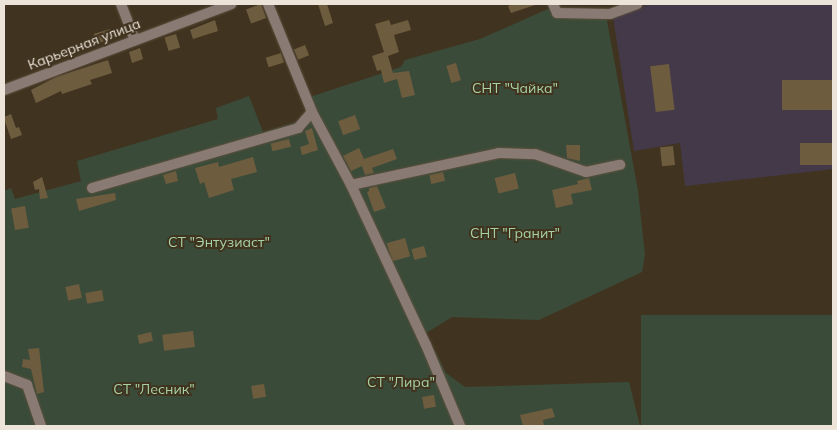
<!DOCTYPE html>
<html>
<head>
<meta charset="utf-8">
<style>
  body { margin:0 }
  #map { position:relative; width:837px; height:430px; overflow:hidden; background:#403420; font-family:Mulish,sans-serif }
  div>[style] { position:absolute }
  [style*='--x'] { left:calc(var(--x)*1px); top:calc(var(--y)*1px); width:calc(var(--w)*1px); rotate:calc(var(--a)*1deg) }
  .industrial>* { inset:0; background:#443949 }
  .green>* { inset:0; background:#3a4c39; transform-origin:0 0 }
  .building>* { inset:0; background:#6e5c3f; transform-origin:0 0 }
  .roads { filter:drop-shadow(0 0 1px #5c503d) drop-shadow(0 0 1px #5c503d) }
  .minor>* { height:10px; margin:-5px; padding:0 5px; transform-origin:5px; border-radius:5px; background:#8a7a74 }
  span { translate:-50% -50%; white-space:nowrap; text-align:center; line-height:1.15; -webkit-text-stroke:4px #403420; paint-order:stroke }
  .street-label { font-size:14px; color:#ece4d8 }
  .park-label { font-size:14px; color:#a6d1a2 }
  .frame { position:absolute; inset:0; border:5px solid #ece4d8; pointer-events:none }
</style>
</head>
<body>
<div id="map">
  <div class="industrial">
    <i style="clip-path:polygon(650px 4px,833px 5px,833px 169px,685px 186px,680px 143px,634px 151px,613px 17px)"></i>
  </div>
  <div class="green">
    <i style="clip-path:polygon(548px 9px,605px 10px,638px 191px,645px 255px,642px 272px,539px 320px,452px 317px,426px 333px,446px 373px,465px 387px,629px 382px,640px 426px,4px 426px,4px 191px,11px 188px,15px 199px,81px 181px,77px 161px,218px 119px,216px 108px,249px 96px,263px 132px,296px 122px,304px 115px,317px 111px,310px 97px,401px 67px,405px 60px,480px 39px)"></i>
    <i style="left:833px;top:315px;width:111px;height:192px;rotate:90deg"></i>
  </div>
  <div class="building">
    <i style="left:261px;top:4px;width:15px;height:16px;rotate:70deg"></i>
    <i style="clip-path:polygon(318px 4px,327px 4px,333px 23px,325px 26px)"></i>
    <i style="clip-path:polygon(514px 4px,534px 4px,535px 5px,511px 13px,508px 6px)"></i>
    <i style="clip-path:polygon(215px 20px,218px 31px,193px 39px,190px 30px)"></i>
    <i style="clip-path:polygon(389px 20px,391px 25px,408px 20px,411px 30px,394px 35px,399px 52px,388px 56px,393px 73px,409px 71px,415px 95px,402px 98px,397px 79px,384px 83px,381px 70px,377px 71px,372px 56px,384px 52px,375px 24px)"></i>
    <i style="left:110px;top:29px;width:10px;height:17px;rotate:73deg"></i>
    <i style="left:176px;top:34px;width:14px;height:12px;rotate:73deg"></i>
    <i style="left:305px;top:45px;width:11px;height:12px;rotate:68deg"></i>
    <i style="clip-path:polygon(140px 48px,143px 59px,132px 63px,129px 52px)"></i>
    <i style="left:281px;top:53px;width:10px;height:16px;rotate:73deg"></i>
    <i style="clip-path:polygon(108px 60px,112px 73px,90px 80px,92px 84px,62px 94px,61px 91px,36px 103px,31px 90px,56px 77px)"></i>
    <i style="left:456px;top:63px;width:18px;height:10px;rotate:74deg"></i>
    <i style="left:669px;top:64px;width:46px;height:19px;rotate:83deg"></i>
    <i style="left:833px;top:80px;width:30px;height:51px;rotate:90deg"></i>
    <i style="clip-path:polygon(11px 114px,16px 128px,19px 127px,22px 135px,11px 139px,4px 119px,4px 117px)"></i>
    <i style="left:355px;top:115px;width:15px;height:18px;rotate:70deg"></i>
    <i style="clip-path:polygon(312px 128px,318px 150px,302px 155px,300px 147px,309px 144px,305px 131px)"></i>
    <i style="left:289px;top:139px;width:8px;height:19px;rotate:76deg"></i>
    <i style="left:833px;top:143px;width:22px;height:33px;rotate:90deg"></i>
    <i style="clip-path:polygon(566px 145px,580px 145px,580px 161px,567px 158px)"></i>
    <i style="left:673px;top:146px;width:19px;height:13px;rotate:84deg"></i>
    <i style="clip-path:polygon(359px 148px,364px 159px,393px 149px,397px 159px,372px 168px,374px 173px,365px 175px,362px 166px,351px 171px,343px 156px)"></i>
    <i style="clip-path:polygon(253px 157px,257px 172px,231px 179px,234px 190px,209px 198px,204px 182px,200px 184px,195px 168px,218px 162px,219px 167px)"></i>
    <i style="clip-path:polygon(176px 171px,178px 181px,166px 184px,163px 175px)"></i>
    <i style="left:443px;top:172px;width:9px;height:14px;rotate:77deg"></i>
    <i style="left:515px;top:173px;width:16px;height:21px;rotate:76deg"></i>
    <i style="clip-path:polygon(42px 177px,48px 198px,40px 199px,39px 189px,35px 190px,33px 182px)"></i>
    <i style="clip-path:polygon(589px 178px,592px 190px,571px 194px,573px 204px,556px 208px,552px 190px,578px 184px,577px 181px)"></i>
    <i style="clip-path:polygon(377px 186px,386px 208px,374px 212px,367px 192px,369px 191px,369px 188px)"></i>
    <i style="clip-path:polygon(115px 193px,116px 200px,79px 211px,76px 199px)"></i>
    <i style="left:25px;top:206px;width:22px;height:14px;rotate:80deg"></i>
    <i style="left:405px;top:238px;width:19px;height:19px;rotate:74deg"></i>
    <i style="left:424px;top:246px;width:11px;height:13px;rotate:75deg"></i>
    <i style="left:79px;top:284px;width:14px;height:14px;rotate:78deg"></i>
    <i style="left:102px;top:290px;width:11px;height:17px;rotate:80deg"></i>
    <i style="left:193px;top:331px;width:16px;height:31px;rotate:83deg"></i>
    <i style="left:151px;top:332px;width:9px;height:14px;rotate:77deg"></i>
    <i style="clip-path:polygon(39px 348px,44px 392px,37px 394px,31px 369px,22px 367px,23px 359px,30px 360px,28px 349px)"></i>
    <i style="left:264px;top:384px;width:13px;height:13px;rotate:81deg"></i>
    <i style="left:434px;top:395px;width:12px;height:12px;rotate:81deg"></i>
    <i style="clip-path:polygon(552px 408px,555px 417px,543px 420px,544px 426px,523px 426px,520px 415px)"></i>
  </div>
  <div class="roads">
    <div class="minor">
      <i style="--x:121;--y:4;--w:39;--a:69"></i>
      <i style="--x:268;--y:4;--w:117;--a:67.8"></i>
      <i style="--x:312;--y:112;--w:83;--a:61.9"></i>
      <i style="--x:351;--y:185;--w:177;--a:64.9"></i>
      <i style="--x:426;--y:345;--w:88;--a:67.2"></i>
      <i style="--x:553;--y:4;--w:10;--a:66"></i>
      <i style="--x:557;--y:13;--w:53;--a:1.1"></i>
      <i style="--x:610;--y:14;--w:29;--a:-20"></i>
      <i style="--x:4;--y:90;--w:243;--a:-20.7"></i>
      <i style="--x:351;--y:185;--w:151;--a:-12.2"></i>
      <i style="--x:499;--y:153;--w:36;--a:2"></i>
      <i style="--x:535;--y:154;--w:54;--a:19.4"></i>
      <i style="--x:586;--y:172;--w:35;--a:-12"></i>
      <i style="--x:92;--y:188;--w:215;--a:-16.2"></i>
      <i style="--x:298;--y:128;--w:21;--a:-49"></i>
      <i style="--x:4;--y:376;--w:25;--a:21"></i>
      <i style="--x:27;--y:385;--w:43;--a:71.1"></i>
    </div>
  </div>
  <div class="street-label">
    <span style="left:84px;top:44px;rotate:-21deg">Карьерная улица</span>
  </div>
  <div class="park-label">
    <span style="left:515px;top:88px">СНТ "Чайка"</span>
    <span style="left:515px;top:233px">СНТ "Гранит"</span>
    <span style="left:219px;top:242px">СТ "Энтузиаст"</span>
    <span style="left:401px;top:382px">СТ "Лира"</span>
    <span style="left:154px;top:389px">СТ "Лесник"</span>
  </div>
  <div class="frame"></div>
</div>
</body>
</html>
